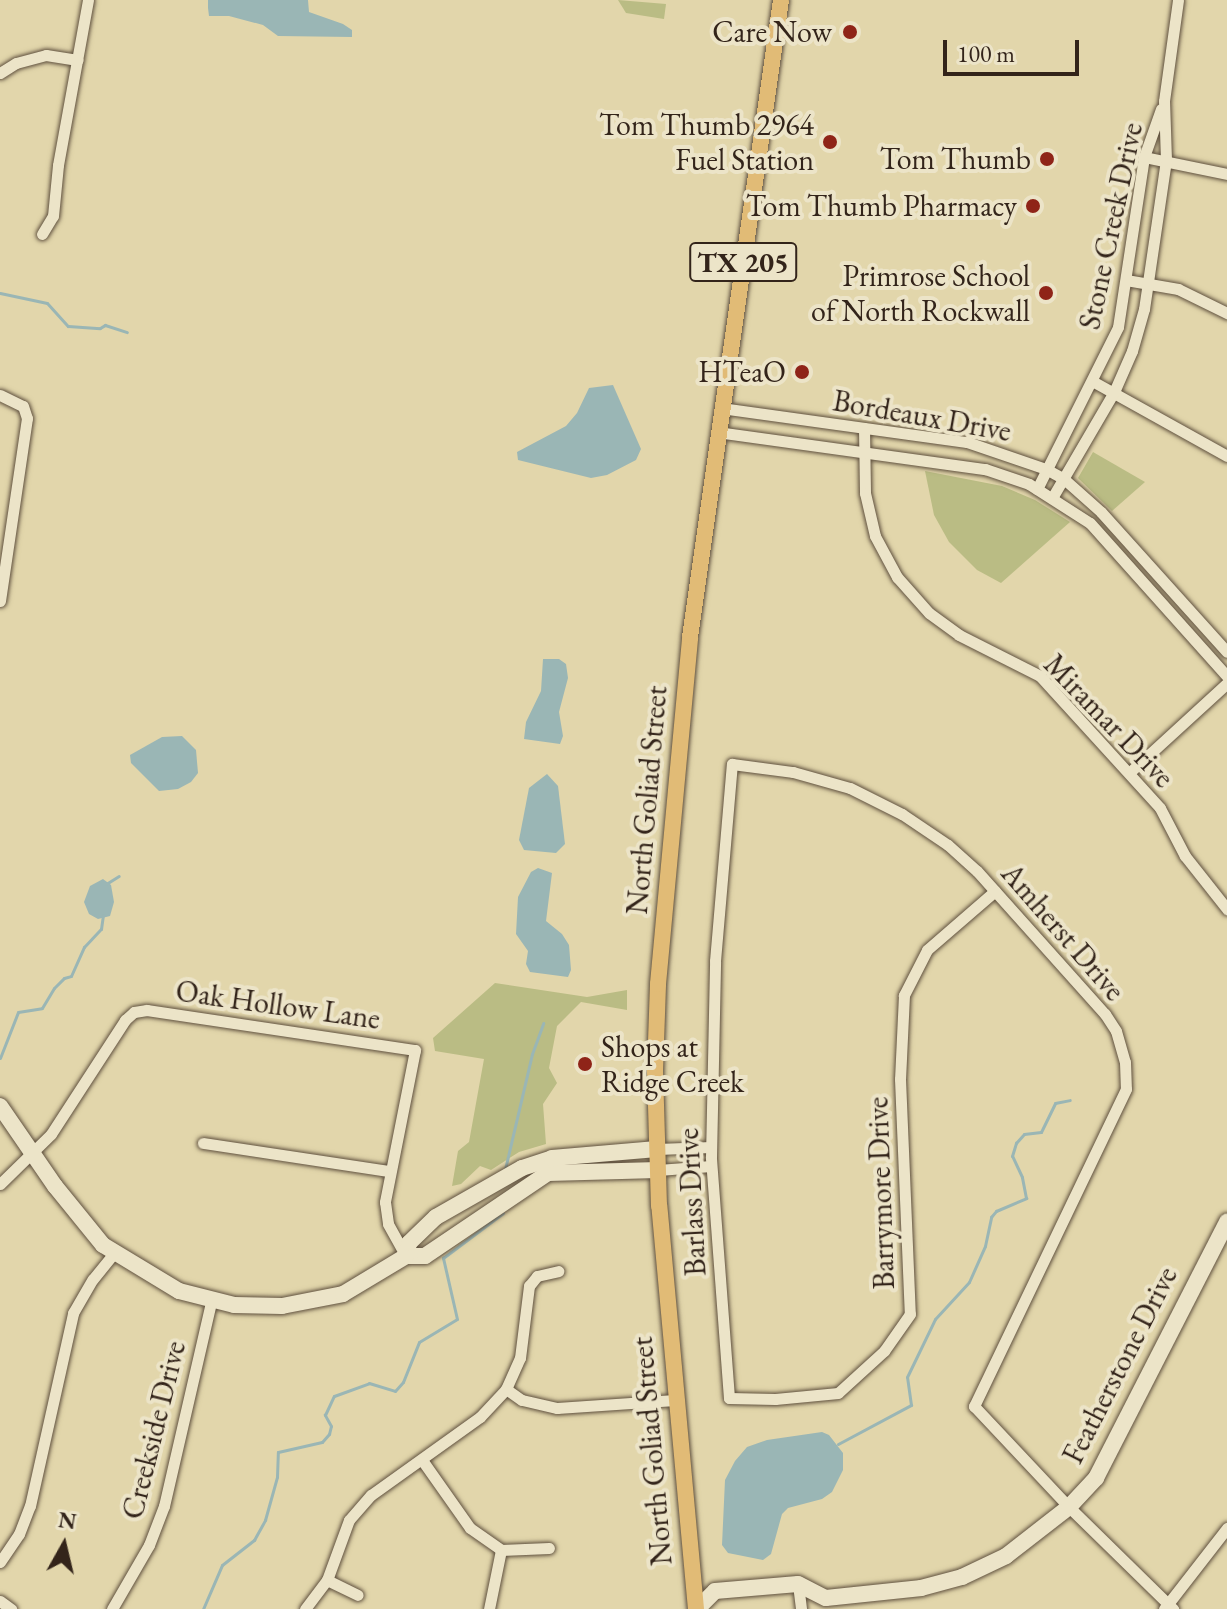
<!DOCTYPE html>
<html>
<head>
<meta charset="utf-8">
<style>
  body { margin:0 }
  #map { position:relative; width:1227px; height:1609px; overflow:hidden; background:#e2d6ab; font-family:"EB Garamond",serif }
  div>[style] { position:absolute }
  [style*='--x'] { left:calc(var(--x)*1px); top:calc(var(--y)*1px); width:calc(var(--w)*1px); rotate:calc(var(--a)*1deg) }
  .green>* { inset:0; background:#babc84 }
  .water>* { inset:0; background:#9ab6b5 }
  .stream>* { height:3px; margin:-1.5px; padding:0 1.5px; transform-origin:1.5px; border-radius:1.5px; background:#9ab6b5 }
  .roads { filter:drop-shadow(0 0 2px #5f503e) drop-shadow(0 0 2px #5f503e) }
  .street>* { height:11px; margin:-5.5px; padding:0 5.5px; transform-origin:5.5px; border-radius:5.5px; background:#ece4c8 }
  .secondary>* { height:16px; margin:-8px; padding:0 8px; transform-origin:8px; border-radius:8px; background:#ece4c8 }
  .primary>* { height:16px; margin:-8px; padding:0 8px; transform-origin:8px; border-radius:8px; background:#e1bb76 }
  .dots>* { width:22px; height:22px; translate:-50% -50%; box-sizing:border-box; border:4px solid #ece4c8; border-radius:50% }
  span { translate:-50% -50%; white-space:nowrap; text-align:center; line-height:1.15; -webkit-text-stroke:8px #ece4c8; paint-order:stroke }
  .shield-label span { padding:2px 6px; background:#ece4c8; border:2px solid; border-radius:6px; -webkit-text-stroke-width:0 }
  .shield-label { font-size:28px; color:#33241a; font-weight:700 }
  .poi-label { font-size:30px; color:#33241a }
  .right { translate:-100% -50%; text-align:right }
  .left { translate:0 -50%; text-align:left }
  .street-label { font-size:30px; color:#33241a }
  .north { position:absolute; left:24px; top:1505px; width:80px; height:80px; -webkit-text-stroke:6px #ece4c8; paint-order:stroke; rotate:8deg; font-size:22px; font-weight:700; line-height:32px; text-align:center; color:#33241a }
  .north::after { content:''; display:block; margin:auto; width:28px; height:36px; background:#33241a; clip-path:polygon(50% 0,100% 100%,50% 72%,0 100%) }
  .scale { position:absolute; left:943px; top:40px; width:136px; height:36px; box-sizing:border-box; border:4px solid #33241a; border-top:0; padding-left:10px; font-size:24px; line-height:28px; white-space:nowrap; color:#33241a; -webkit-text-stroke:6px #ece4c8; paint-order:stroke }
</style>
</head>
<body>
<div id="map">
  <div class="green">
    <i style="clip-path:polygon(618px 0,666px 4px,664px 19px,626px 13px)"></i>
    <i style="clip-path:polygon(1093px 452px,1145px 482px,1112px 511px,1078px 478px)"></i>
    <i style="clip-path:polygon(925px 471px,1002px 486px,1035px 500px,1070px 522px,1001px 583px,977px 570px,949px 542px,934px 515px)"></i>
    <i style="clip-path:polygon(495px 983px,587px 997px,627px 990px,627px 1010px,581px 1002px,557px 1026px,549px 1068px,557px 1083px,543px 1104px,546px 1144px,519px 1152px,491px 1170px,480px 1166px,461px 1184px,452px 1186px,458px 1151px,469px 1142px,484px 1059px,435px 1051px,433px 1038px)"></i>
  </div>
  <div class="water">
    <i style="clip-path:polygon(308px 0,309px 12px,343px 24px,352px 30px,352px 37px,278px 36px,263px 25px,229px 16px,209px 16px,208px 8px,208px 0)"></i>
    <i style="clip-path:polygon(613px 385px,641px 449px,636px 460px,607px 475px,591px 478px,518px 460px,517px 452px,566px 426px,577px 413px,589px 388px)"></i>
    <i style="clip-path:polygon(543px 659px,559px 659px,566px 664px,568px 678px,559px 712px,563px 736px,560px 744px,524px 739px,526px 722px,541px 691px)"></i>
    <i style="clip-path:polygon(182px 736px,196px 750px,198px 773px,191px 782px,178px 789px,159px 791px,131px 763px,130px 755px,162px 737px)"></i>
    <i style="clip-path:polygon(547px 774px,558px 786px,565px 844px,556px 853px,524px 850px,519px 840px,529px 788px)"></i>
    <i style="clip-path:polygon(538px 868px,552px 873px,546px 921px,562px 934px,569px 945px,571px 970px,568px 977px,530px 972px,526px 964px,528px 951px,516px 934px,518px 897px,531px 872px)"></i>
    <i style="clip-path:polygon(103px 879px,111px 885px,114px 902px,110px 916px,98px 919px,89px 914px,84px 902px,90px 886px)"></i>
    <i style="clip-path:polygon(822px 1432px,829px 1435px,843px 1453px,843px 1470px,832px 1492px,822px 1499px,788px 1508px,782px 1514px,771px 1554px,763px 1560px,728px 1553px,722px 1545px,725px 1480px,735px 1461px,747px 1447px,767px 1440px)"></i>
  </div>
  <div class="stream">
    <i style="--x:0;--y:293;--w:48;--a:12"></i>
    <i style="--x:47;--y:303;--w:31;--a:48"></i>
    <i style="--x:68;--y:326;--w:32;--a:4"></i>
    <i style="--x:100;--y:328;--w:6;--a:-31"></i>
    <i style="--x:105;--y:325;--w:23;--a:18"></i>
    <i style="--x:106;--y:884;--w:15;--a:-32"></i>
    <i style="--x:0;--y:1058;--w:49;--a:-68.6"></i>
    <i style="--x:18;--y:1012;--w:24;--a:-9"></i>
    <i style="--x:42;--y:1008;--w:23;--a:-59"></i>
    <i style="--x:54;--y:988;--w:14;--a:-45"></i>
    <i style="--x:64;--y:978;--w:7;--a:-16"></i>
    <i style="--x:71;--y:976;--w:32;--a:-66"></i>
    <i style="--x:84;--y:947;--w:25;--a:-47"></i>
    <i style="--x:101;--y:929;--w:14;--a:-82"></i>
    <i style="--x:505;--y:1169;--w:118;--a:-76.8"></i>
    <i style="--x:532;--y:1054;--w:33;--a:-70"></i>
    <i style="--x:838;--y:1444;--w:83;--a:-28.1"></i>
    <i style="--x:911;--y:1405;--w:28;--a:-98"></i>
    <i style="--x:907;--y:1377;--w:64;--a:-64.2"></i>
    <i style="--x:935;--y:1319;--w:50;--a:-47.4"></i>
    <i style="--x:969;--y:1282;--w:39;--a:-66"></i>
    <i style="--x:985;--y:1246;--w:30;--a:-78"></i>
    <i style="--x:991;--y:1217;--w:8;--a:-50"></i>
    <i style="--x:996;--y:1211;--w:33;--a:-23"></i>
    <i style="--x:1026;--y:1198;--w:21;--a:-101"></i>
    <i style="--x:1022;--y:1177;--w:23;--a:-115"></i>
    <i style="--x:1012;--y:1156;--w:14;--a:-73"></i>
    <i style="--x:1016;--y:1143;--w:12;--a:-48"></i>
    <i style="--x:1024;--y:1134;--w:17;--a:-7"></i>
    <i style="--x:1041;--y:1132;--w:32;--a:-64"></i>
    <i style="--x:1055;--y:1103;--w:15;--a:-11"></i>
    <i style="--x:203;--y:1609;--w:48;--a:-66.6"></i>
    <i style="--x:222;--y:1565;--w:41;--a:-38"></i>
    <i style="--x:254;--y:1540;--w:23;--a:-61"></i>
    <i style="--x:265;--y:1520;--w:45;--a:-74.4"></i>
    <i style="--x:277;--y:1477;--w:25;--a:-88"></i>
    <i style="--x:278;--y:1452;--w:45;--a:-12.8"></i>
    <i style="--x:322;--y:1442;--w:11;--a:-49"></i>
    <i style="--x:329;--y:1434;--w:8;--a:-76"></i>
    <i style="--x:331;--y:1426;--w:13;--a:-119"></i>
    <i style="--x:325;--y:1415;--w:21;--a:-65"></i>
    <i style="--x:334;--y:1396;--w:37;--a:-20"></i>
    <i style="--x:369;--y:1383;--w:27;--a:17"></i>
    <i style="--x:395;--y:1391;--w:12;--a:-48"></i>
    <i style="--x:403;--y:1382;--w:43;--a:-68.2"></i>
    <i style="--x:419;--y:1342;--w:44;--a:-31.2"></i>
    <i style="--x:457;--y:1319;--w:63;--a:-102.9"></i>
    <i style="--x:443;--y:1258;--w:75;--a:-36.9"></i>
  </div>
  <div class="roads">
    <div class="street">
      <i style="--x:0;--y:73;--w:19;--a:-32"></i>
      <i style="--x:16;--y:63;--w:31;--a:-15"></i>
      <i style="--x:46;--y:55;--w:32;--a:9"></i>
      <i style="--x:1144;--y:157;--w:85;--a:11.6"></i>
      <i style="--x:42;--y:234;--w:21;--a:-59"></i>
      <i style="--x:53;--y:216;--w:51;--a:-84.4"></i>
      <i style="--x:58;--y:165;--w:168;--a:-79.7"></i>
      <i style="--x:1126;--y:280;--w:53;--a:9.8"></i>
      <i style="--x:1178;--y:289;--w:55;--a:26.1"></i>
      <i style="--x:1094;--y:382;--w:152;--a:29.1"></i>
      <i style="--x:0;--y:395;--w:25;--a:26"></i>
      <i style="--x:23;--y:406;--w:13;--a:72"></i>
      <i style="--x:27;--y:418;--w:185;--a:98.4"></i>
      <i style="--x:721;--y:408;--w:248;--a:7.9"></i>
      <i style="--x:967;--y:442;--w:83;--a:18.9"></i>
      <i style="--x:1046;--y:469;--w:21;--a:29"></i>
      <i style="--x:1064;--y:479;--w:50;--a:41.7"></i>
      <i style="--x:1101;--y:512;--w:188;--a:48"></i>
      <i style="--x:864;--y:428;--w:65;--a:89.1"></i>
      <i style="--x:865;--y:493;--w:44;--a:76.9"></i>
      <i style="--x:875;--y:536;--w:47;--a:61.8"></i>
      <i style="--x:897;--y:577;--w:48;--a:48.4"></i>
      <i style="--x:929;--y:613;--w:37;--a:36"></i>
      <i style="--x:959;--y:635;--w:91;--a:26.8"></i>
      <i style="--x:1040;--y:676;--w:178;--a:47.7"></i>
      <i style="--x:1160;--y:808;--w:54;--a:62.5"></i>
      <i style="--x:1185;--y:856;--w:68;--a:51.6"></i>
      <i style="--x:717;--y:432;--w:271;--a:7.9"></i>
      <i style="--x:985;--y:469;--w:46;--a:18.8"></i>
      <i style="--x:1029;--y:484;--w:72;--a:32.6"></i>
      <i style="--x:1090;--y:523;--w:205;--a:48.2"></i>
      <i style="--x:1037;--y:489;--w:181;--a:-63.4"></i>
      <i style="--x:1118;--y:327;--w:172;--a:-81.3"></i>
      <i style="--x:1144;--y:157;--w:51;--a:-70.5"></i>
      <i style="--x:1052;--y:498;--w:123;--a:-59.7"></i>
      <i style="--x:1114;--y:392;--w:45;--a:-66.3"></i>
      <i style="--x:1132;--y:351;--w:44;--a:-74.1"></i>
      <i style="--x:1144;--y:309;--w:151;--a:-81.6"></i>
      <i style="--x:1166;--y:160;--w:59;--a:-91.9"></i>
      <i style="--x:1164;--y:101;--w:102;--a:-82.1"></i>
      <i style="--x:1130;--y:772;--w:132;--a:-42.5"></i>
      <i style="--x:995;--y:891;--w:90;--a:139.1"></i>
      <i style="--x:927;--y:950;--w:51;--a:117.1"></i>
      <i style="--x:904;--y:995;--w:84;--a:92.7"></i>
      <i style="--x:900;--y:1079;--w:235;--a:87.6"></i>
      <i style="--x:910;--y:1314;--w:45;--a:125.1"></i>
      <i style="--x:884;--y:1351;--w:62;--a:137.6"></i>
      <i style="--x:838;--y:1393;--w:63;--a:174.6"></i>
      <i style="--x:775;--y:1399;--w:46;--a:-178.8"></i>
      <i style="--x:729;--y:1398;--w:242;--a:-94.3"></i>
      <i style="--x:711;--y:1157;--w:196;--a:-88.8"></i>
      <i style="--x:715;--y:961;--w:198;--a:-85.1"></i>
      <i style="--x:732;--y:764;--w:62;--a:7.5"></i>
      <i style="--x:793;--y:772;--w:59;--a:15.7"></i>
      <i style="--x:850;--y:788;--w:58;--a:26.6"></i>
      <i style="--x:902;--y:814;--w:55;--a:34"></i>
      <i style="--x:948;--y:845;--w:39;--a:42"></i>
      <i style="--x:977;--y:871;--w:192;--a:48.2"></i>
      <i style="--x:1105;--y:1014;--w:20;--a:57"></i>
      <i style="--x:1116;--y:1031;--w:32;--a:74"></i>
      <i style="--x:1125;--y:1062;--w:27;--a:88"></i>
      <i style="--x:1126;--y:1089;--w:352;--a:115.6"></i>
      <i style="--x:974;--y:1406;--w:139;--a:46.8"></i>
      <i style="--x:1069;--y:1507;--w:146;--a:44.4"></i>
      <i style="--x:203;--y:1143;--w:187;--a:8.6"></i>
      <i style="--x:657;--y:1149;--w:54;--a:-2.1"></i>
      <i style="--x:658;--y:1170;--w:53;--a:-4.3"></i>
      <i style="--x:0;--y:1184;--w:71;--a:-44.4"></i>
      <i style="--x:51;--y:1134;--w:136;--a:-57"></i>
      <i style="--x:125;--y:1020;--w:12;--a:-42"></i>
      <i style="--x:134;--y:1012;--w:13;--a:-9"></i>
      <i style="--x:147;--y:1010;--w:271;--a:8.5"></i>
      <i style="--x:415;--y:1050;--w:155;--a:101.2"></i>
      <i style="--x:385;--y:1202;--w:22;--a:82"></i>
      <i style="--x:388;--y:1224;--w:37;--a:61"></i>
      <i style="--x:506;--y:1389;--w:19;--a:35"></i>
      <i style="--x:522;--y:1400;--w:36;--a:13"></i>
      <i style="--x:557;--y:1408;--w:118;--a:-3.9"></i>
      <i style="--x:422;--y:1460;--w:83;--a:54.8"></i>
      <i style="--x:470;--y:1528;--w:38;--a:35"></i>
      <i style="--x:501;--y:1550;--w:48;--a:-2.4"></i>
      <i style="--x:0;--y:1562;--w:34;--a:-56"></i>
      <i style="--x:19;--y:1534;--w:30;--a:-69"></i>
      <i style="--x:30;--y:1506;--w:198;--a:-77.4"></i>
      <i style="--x:73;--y:1313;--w:39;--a:-60"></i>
      <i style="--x:93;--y:1279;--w:33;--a:-51"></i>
      <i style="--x:327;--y:1580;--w:34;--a:26"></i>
      <i style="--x:798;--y:1584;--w:25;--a:83"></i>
      <i style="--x:0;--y:1601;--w:14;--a:36"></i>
      <i style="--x:112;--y:1609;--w:74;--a:-60"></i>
      <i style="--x:149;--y:1545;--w:42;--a:-69"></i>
      <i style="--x:164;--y:1506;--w:209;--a:-77"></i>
      <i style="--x:305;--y:1609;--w:36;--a:-53"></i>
      <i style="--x:327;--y:1580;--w:64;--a:-69.9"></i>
      <i style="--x:349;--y:1520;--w:33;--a:-49"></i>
      <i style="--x:371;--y:1495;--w:134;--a:-35.6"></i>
      <i style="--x:480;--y:1417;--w:38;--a:-47"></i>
      <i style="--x:506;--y:1389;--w:34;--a:-66"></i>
      <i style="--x:520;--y:1358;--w:73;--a:-82.9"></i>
      <i style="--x:529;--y:1286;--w:13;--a:-51"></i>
      <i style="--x:537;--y:1276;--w:22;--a:-13"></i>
      <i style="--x:489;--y:1609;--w:60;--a:-78.5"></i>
      <i style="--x:1164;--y:1609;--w:103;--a:-52.1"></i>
    </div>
    <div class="secondary">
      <i style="--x:0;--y:1106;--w:97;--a:55.5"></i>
      <i style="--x:55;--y:1186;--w:76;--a:50.9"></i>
      <i style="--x:103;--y:1245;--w:89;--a:31.2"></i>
      <i style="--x:179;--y:1291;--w:57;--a:14.3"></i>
      <i style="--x:234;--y:1305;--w:48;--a:1.2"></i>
      <i style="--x:282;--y:1306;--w:62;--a:-11.1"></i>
      <i style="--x:343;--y:1294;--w:74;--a:-31.1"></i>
      <i style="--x:406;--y:1256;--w:19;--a:0"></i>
      <i style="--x:425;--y:1256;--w:148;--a:-34"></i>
      <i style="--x:548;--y:1173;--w:110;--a:-1.6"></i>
      <i style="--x:406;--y:1256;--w:13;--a:-77"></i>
      <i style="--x:409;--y:1243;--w:37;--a:-44"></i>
      <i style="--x:436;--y:1217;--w:99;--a:-29.7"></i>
      <i style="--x:522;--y:1168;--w:32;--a:-18"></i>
      <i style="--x:552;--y:1158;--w:105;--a:-4.9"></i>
      <i style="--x:697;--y:1609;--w:25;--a:-45"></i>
      <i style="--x:715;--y:1591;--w:83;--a:-4.8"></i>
      <i style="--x:798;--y:1584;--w:31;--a:27"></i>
      <i style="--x:826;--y:1598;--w:96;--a:-6"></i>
      <i style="--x:921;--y:1588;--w:42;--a:-15"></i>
      <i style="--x:962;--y:1577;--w:49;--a:-25.5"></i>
      <i style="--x:1006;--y:1556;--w:80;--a:-37.9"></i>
      <i style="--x:1069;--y:1507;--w:40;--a:-47"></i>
      <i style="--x:1096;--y:1478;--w:288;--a:-62.9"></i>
    </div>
    <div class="primary">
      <i style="--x:696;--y:1609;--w:405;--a:-95.2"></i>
      <i style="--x:659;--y:1206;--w:135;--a:-91.7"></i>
      <i style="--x:655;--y:1071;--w:87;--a:-88"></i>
      <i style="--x:658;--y:984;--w:348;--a:-84.7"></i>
      <i style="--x:690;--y:637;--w:643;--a:-81.87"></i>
    </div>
  </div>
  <div class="dots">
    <i style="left:850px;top:32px;background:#8f2418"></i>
    <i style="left:830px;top:142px;background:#8f2418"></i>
    <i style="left:1047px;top:159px;background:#8f2418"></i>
    <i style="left:1033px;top:206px;background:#8f2418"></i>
    <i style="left:1046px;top:293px;background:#8f2418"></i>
    <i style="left:802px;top:372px;background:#8f2418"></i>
    <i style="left:585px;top:1064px;background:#8f2418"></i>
  </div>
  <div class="shield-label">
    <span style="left:743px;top:262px">TX 205</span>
  </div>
  <div class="poi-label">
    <span class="right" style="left:832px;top:32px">Care Now</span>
    <span class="right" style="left:814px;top:142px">Tom Thumb 2964<br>Fuel Station</span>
    <span class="right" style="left:1031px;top:159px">Tom Thumb</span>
    <span class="right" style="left:1017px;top:206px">Tom Thumb Pharmacy</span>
    <span class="right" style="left:1030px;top:293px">Primrose School<br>of North Rockwall</span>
    <span class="right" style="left:786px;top:372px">HTeaO</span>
    <span class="left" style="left:601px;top:1064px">Shops at<br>Ridge Creek</span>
  </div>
  <div class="street-label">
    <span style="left:1111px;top:226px;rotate:-78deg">Stone Creek Drive</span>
    <span style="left:922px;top:416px;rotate:10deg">Bordeaux Drive</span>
    <span style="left:1109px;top:721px;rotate:46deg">Miramar Drive</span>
    <span style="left:647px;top:800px;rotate:-85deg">North Goliad Street</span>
    <span style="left:1063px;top:932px;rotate:49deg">Amherst Drive</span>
    <span style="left:278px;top:1005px;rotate:8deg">Oak Hollow Lane</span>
    <span style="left:881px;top:1193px;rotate:-92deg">Barrymore Drive</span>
    <span style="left:692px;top:1202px;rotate:-93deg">Barlass Drive</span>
    <span style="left:1120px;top:1365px;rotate:-63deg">Featherstone Drive</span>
    <span style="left:154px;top:1430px;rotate:-76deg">Creekside Drive</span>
    <span style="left:652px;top:1451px;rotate:-95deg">North Goliad Street</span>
  </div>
  <div class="north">N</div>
  <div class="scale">100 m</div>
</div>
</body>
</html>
